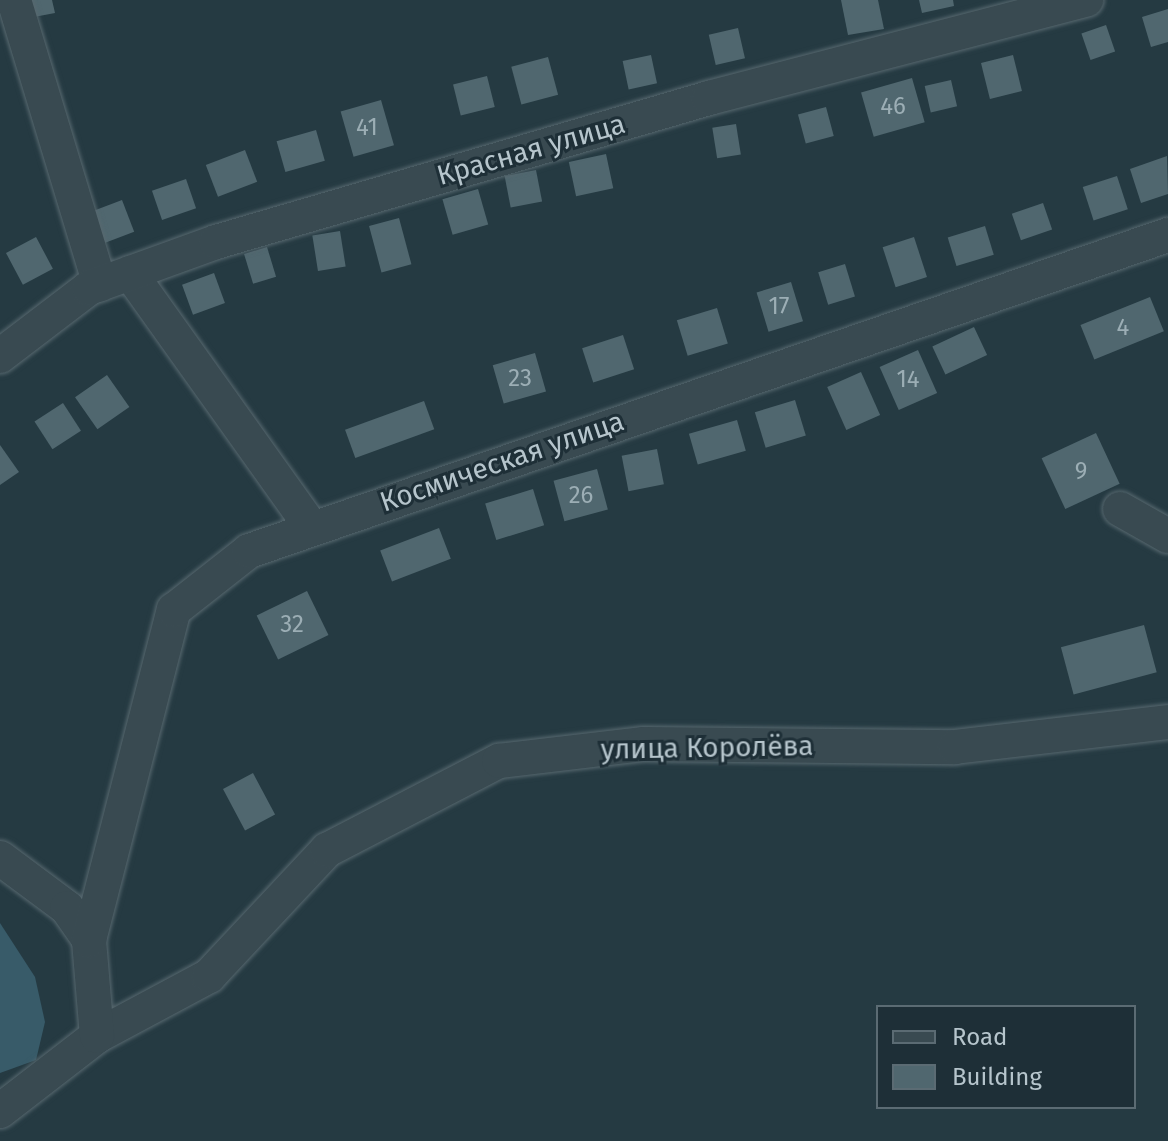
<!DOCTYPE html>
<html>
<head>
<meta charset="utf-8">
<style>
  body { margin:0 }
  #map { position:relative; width:1168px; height:1141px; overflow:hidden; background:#253a42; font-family:"Fira Sans",sans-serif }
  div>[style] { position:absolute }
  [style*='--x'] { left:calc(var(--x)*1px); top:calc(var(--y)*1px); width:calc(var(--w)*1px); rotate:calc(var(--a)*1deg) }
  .water>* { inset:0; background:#385b69 }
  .building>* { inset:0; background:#50676f; transform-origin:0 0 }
  .roads { filter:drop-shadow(0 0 2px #57686f) drop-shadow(0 0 2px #57686f) }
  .minor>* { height:34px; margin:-17px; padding:0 17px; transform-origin:17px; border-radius:17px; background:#394a51 }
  span { translate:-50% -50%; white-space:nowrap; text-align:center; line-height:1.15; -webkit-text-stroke:6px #1e2f37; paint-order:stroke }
  .number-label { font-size:24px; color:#9caeb5 }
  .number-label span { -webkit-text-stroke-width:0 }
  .street-label { font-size:28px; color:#b6c5cc }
  .legend { position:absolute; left:876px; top:1005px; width:260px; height:104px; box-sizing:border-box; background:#1e2f37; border:2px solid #5b6b73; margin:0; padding:10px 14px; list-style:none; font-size:24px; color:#b6c5cc }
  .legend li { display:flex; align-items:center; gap:16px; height:40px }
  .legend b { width:40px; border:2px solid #5b6b73 }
</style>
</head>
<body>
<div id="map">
  <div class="water">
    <i style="clip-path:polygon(0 923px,35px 977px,45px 1022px,36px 1060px,0 1073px)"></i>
  </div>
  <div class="building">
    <i style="clip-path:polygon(30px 0,52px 0,55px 13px,34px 17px)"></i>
    <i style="clip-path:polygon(841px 0,878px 0,884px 29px,848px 35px)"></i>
    <i style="clip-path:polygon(919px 0,953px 0,954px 6px,922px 13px)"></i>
    <i style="clip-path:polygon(1168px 9px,1168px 42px,1151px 47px,1142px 17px)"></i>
    <i style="left:1106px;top:25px;width:28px;height:26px;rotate:71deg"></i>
    <i style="left:738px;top:28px;width:31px;height:30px;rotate:77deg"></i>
    <i style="left:651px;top:55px;width:29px;height:29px;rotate:78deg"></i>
    <i style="left:1013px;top:55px;width:37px;height:33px;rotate:76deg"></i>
    <i style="left:548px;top:57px;width:39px;height:38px;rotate:75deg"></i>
    <i style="left:487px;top:76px;width:32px;height:35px;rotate:76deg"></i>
    <i style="left:912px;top:78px;width:46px;height:53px;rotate:74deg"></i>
    <i style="left:951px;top:80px;width:27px;height:27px;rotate:77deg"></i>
    <i style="left:381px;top:100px;width:47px;height:42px;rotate:74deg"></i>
    <i style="left:826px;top:107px;width:30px;height:29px;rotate:75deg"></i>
    <i style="left:736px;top:124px;width:31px;height:24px;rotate:81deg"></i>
    <i style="left:316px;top:130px;width:32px;height:41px;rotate:74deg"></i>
    <i style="left:245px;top:150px;width:34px;height:42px;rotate:69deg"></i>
    <i style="left:606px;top:154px;width:35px;height:38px;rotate:78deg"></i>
    <i style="clip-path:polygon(1167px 156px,1168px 194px,1141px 203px,1130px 169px)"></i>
    <i style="left:536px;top:170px;width:32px;height:32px;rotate:79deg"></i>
    <i style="left:1117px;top:176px;width:35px;height:36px;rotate:72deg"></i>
    <i style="left:186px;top:179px;width:31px;height:36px;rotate:71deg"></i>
    <i style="left:478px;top:189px;width:37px;height:37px;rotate:74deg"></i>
    <i style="left:122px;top:200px;width:34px;height:31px;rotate:69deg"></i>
    <i style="left:1043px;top:203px;width:28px;height:33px;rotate:71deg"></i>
    <i style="left:399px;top:218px;width:48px;height:31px;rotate:75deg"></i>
    <i style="left:985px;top:226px;width:30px;height:39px;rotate:73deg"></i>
    <i style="left:340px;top:231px;width:36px;height:28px;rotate:81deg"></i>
    <i style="left:36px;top:237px;width:36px;height:34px;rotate:62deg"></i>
    <i style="left:914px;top:237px;width:42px;height:33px;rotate:72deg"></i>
    <i style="left:267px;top:247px;width:31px;height:24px;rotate:73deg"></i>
    <i style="left:845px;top:264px;width:34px;height:28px;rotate:73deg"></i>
    <i style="left:214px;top:273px;width:32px;height:34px;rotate:70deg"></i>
    <i style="left:791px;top:282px;width:41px;height:36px;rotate:73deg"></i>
    <i style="left:1150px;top:297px;width:37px;height:75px;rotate:68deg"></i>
    <i style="left:717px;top:308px;width:37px;height:42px;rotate:73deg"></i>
    <i style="left:974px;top:327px;width:31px;height:46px;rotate:65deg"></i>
    <i style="left:623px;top:335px;width:36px;height:43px;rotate:72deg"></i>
    <i style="left:918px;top:350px;width:47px;height:42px;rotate:66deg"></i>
    <i style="left:535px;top:353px;width:40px;height:44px;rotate:74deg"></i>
    <i style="left:861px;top:372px;width:47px;height:37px;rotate:66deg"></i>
    <i style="left:107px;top:375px;width:39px;height:39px;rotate:55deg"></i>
    <i style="left:795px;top:400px;width:37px;height:42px;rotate:73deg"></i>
    <i style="left:424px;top:401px;width:30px;height:84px;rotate:70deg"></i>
    <i style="left:63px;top:403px;width:33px;height:34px;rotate:57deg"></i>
    <i style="left:737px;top:420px;width:32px;height:50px;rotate:74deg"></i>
    <i style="left:1096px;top:433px;width:56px;height:60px;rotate:65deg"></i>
    <i style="clip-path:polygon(0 445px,19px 472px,0 485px)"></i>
    <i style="left:657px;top:449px;width:36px;height:36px;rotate:79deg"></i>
    <i style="left:597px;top:469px;width:42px;height:45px;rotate:75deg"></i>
    <i style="left:533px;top:489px;width:38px;height:50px;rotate:73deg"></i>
    <i style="left:439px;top:528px;width:33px;height:63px;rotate:69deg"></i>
    <i style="left:307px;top:591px;width:49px;height:56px;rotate:64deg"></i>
    <i style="left:1144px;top:625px;width:49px;height:86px;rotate:75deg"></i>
    <i style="left:253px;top:773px;width:47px;height:34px;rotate:62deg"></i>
  </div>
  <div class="roads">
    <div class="minor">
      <i style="--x:14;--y:0;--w:297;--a:73.2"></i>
      <i style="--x:130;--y:273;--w:313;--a:54.5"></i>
      <i style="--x:0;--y:356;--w:112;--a:-37.4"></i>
      <i style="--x:89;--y:288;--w:135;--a:-19.9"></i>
      <i style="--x:216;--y:242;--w:514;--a:-16.28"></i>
      <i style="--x:709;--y:98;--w:390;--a:-14.6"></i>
      <i style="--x:1120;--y:509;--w:55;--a:29.4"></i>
      <i style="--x:0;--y:858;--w:84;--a:36.7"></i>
      <i style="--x:67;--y:908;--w:39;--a:55"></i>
      <i style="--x:97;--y:1036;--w:127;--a:-28.2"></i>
      <i style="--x:209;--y:976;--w:173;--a:-46.9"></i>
      <i style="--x:327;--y:850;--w:194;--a:-27.4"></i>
      <i style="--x:499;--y:761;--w:146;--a:-6.7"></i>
      <i style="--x:644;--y:744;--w:311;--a:0.6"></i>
      <i style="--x:955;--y:747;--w:214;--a:-6.7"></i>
      <i style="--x:0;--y:1111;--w:123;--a:-37.7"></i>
      <i style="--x:97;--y:1036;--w:96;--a:-94.8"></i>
      <i style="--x:89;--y:940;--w:341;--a:-75.6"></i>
      <i style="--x:174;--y:610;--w:95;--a:-38.2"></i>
      <i style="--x:249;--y:551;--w:972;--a:-18.98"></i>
    </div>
  </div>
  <div class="number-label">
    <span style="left:893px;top:107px">46</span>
    <span style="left:367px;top:128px">41</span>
    <span style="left:779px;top:307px">17</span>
    <span style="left:1123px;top:328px">4</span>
    <span style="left:520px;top:379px">23</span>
    <span style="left:908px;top:380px">14</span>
    <span style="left:1081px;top:472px">9</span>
    <span style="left:581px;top:496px">26</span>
    <span style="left:292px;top:625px">32</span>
  </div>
  <div class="street-label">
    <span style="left:531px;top:150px;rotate:-16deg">Красная улица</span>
    <span style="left:502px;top:462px;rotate:-19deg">Космическая улица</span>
    <span style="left:707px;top:748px;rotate:-1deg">улица Королёва</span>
  </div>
  <ul class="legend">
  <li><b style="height:10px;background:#394a51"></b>Road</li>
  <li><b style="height:22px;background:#50676f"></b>Building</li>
  </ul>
</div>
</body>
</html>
